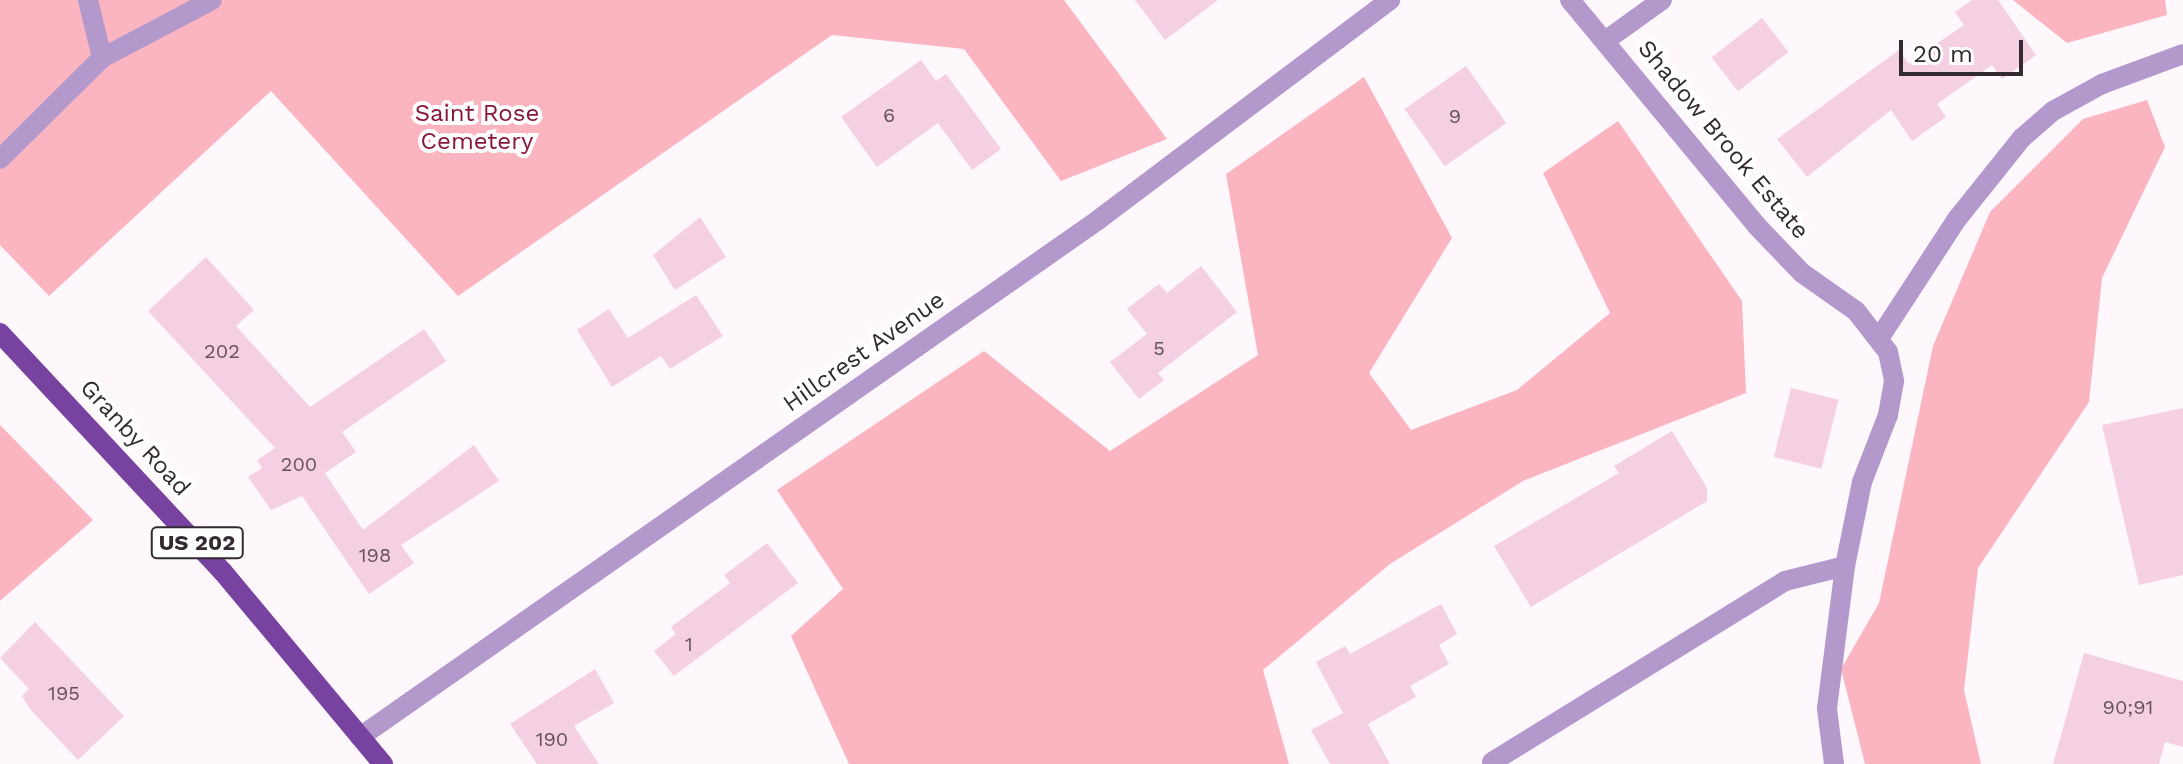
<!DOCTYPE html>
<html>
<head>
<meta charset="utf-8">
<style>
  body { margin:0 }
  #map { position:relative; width:2183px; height:764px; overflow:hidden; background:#fef8fd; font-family:"Work Sans",sans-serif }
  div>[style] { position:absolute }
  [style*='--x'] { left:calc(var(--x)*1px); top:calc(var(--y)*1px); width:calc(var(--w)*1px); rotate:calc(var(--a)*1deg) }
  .green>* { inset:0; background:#fbb5c1 }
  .building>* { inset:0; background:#f5d0e2; transform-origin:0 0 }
  .lane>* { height:20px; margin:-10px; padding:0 10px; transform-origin:10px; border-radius:10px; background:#b398cc }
  .street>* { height:20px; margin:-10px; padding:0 10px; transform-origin:10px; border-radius:10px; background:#b398cc }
  .primary>* { height:20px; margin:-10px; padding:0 10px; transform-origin:10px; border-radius:10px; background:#7842a0 }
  span { translate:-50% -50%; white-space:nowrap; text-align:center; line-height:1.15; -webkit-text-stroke:8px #fff; paint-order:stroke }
  .number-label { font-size:20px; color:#64535f }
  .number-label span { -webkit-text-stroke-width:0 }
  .shield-label span { padding:2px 6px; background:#fff; border:2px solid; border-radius:6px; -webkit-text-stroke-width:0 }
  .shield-label { font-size:22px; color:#332933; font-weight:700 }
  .park-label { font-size:24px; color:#87163b }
  .street-label { font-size:24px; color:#332933 }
  .scale { position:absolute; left:1899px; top:40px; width:124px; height:36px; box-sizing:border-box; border:4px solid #332933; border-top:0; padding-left:10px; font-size:24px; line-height:28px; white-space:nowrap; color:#332933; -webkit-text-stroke:6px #fff; paint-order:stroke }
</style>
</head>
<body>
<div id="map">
  <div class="green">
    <i style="clip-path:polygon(0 0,1064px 0,1167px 139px,1061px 181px,964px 49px,832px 35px,458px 296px,271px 91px,49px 296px,0 245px)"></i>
    <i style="clip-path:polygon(2013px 0,2165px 0,2167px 15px,2067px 43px)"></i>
    <i style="clip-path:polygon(1364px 77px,1452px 238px,1369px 373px,1411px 430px,1517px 390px,1610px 313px,1543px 173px,1618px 121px,1742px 301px,1746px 393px,1523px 481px,1390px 564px,1263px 670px,1289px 764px,849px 764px,791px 636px,843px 589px,777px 490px,984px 351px,1110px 451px,1258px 355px,1226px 174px)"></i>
    <i style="clip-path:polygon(2147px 100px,2165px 147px,2102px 278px,2089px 402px,1978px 568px,1964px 690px,1981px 764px,1865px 764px,1841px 669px,1879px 603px,1933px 346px,1990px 212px,2083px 119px)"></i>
    <i style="clip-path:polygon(0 425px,93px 520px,0 601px)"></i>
  </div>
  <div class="building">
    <i style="clip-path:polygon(1135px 0,1218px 0,1165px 40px)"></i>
    <i style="clip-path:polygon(1972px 0,1998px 0,2036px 55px,2002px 79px,1992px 65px,1937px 104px,1946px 117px,1912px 141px,1891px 110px,1807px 177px,1777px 139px,1899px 50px,1908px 63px,1964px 25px,1955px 12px)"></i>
    <i style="left:1762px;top:18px;width:43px;height:64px;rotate:52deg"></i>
    <i style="clip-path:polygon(921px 60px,936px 81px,946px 74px,1001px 149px,972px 170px,938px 123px,877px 167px,841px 117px)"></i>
    <i style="left:1466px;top:66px;width:70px;height:75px;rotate:55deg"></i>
    <i style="clip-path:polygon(700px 217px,726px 257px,675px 290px,653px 255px)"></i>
    <i style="clip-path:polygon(206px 257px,254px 310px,236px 326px,310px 407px,424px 329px,446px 361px,342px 432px,356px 452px,325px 473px,363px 530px,474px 445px,499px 481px,401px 545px,414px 563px,369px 594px,302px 496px,271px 510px,248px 477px,262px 468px,257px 460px,275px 448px,148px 311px)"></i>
    <i style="clip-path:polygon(1201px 266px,1237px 312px,1158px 373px,1164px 380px,1139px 399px,1110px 362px,1147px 334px,1127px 309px,1159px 284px,1167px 293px)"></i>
    <i style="clip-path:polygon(696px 295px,723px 336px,670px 369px,661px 356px,612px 387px,577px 330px,609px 309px,628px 338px)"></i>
    <i style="left:1791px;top:388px;width:49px;height:71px;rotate:14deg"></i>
    <i style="clip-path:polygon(2183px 408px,2183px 575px,2139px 585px,2102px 425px)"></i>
    <i style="clip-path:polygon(1672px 431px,1707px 488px,1707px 501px,1531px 607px,1494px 546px,1619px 473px,1614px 466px)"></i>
    <i style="clip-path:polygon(767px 543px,798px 583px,674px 676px,654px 651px,676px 634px,671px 627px,730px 583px,724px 575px)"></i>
    <i style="clip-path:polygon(1441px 604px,1457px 634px,1439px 645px,1449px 664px,1410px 686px,1416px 697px,1368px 724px,1390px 764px,1330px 764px,1311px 730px,1343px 713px,1316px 662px,1345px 646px,1350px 654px)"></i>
    <i style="clip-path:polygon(35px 622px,124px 716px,78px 760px,30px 709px,22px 696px,29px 689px,0 658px)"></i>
    <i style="clip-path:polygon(2084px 653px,2183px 681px,2183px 747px,2165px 742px,2159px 764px,2053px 764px)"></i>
    <i style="clip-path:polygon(595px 669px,614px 703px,574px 726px,599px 764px,537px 764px,510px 724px)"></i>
  </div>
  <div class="lane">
    <i style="--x:88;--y:0;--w:60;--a:76.4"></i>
    <i style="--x:1605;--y:41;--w:70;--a:-35.7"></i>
    <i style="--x:0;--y:159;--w:144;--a:-44.7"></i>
    <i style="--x:102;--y:58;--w:124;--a:-27.8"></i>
    <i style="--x:1492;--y:762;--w:344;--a:-31.7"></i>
    <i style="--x:1785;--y:581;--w:62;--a:-14"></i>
  </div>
  <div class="street">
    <i style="--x:1570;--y:0;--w:292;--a:50.4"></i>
    <i style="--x:1756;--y:225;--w:66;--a:46.2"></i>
    <i style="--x:1802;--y:273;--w:66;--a:35.1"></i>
    <i style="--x:1856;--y:311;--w:52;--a:52"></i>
    <i style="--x:1888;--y:352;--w:30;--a:78"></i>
    <i style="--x:1894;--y:381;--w:35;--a:100"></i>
    <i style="--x:1888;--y:415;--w:72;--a:111.2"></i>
    <i style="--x:1862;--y:482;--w:86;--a:101.4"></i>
    <i style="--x:1845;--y:566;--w:144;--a:97.2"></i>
    <i style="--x:1827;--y:709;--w:55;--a:82.7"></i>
    <i style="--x:1880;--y:337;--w:141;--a:-56.9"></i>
    <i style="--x:1957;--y:219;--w:104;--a:-51.3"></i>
    <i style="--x:2022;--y:138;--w:41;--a:-41.1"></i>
    <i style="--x:2053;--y:111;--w:56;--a:-28.9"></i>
    <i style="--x:2102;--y:84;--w:86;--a:-20.3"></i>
    <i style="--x:360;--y:737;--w:901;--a:-35.01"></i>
    <i style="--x:1098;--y:220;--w:366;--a:-37"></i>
  </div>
  <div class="primary">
    <i style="--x:0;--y:333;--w:327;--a:47"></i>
    <i style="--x:223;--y:572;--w:250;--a:50.2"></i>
  </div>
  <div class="number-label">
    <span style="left:889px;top:115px">6</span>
    <span style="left:1455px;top:116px">9</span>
    <span style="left:1159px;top:348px">5</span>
    <span style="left:222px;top:351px">202</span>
    <span style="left:299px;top:464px">200</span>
    <span style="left:375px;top:555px">198</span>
    <span style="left:689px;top:644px">1</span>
    <span style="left:64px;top:693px">195</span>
    <span style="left:2128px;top:707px">90;91</span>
    <span style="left:552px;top:739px">190</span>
  </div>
  <div class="shield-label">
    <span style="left:197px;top:543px">US 202</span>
  </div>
  <div class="park-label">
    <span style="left:477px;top:128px">Saint Rose<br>Cemetery</span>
  </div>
  <div class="street-label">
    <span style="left:1723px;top:140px;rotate:50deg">Shadow Brook Estate</span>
    <span style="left:864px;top:352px;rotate:-35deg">Hillcrest Avenue</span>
    <span style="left:135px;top:438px;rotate:47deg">Granby Road</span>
  </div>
  <div class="scale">20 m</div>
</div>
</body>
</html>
